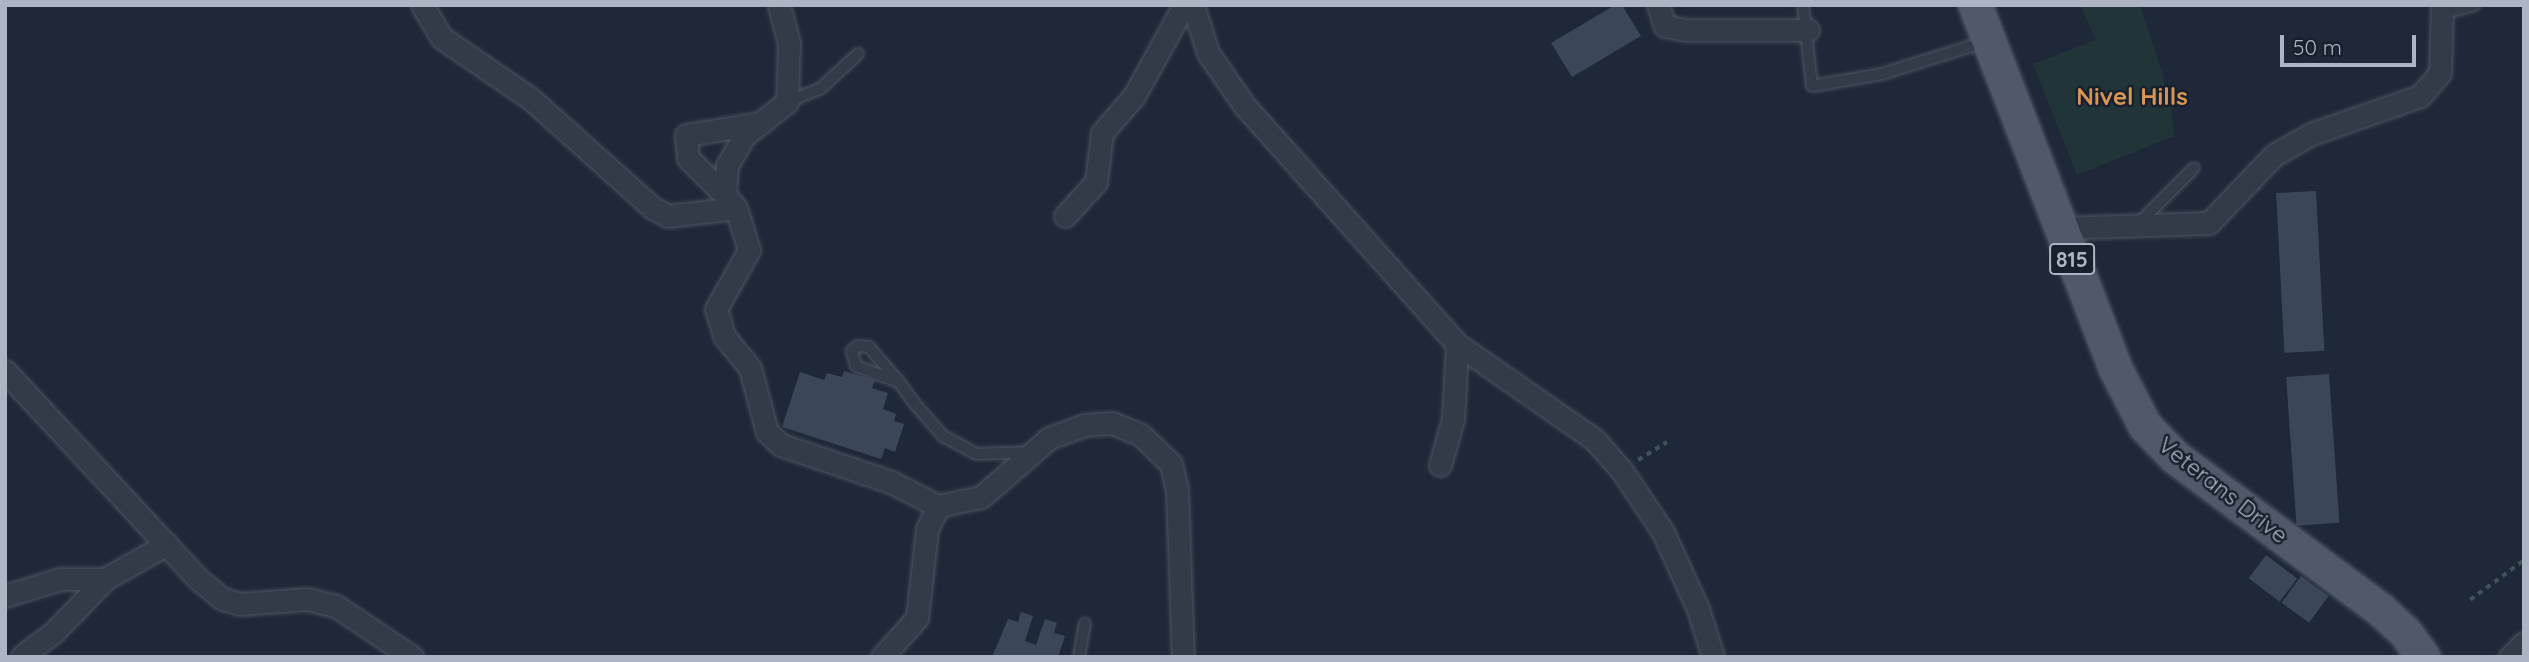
<!DOCTYPE html>
<html>
<head>
<meta charset="utf-8">
<style>
  body { margin:0 }
  #map { position:relative; width:2529px; height:662px; overflow:hidden; background:#1f2838; font-family:Quicksand,sans-serif }
  div>[style] { position:absolute }
  [style*='--x'] { left:calc(var(--x)*1px); top:calc(var(--y)*1px); width:calc(var(--w)*1px); rotate:calc(var(--a)*1deg) }
  .green>* { inset:0; background:#213539 }
  .building>* { inset:0; background:#3b4658; transform-origin:0 0 }
  .path>* { height:3.5px; margin-top:-1.75px; transform-origin:0; background:repeating-linear-gradient(90deg,#3f5256 0 5px,transparent 0 10px) }
  .roads { filter:drop-shadow(0 0 2px #4d5563) drop-shadow(0 0 2px #4d5563) }
  .lane>* { height:10px; margin:-5px; padding:0 5px; transform-origin:5px; border-radius:5px; background:#333a48 }
  .street>* { height:21px; margin:-10.5px; padding:0 10.5px; transform-origin:10.5px; border-radius:10.5px; background:#333a48 }
  .primary>* { height:33px; margin:-16.5px; padding:0 16.5px; transform-origin:16.5px; border-radius:16.5px; background:#505969 }
  span { translate:-50% -50%; white-space:nowrap; text-align:center; line-height:1.15; -webkit-text-stroke:5px #18202d; paint-order:stroke }
  .shield-label span { padding:2px 5px; background:#18202d; border:2px solid; border-radius:5px; -webkit-text-stroke-width:0 }
  .shield-label { font-size:21px; color:#adb5c5; font-weight:700 }
  .street-label { font-size:23px; color:#adb5c5 }
  .neighbourhood-label { font-size:24px; color:#d79556; font-weight:700 }
  .frame { position:absolute; inset:0; border:7px solid #adb5c5; pointer-events:none }
  .scale { position:absolute; left:2280px; top:35px; width:136px; height:32px; box-sizing:border-box; border:4px solid #adb5c5; border-top:0; padding-left:9px; font-size:21px; line-height:24px; white-space:nowrap; color:#adb5c5; -webkit-text-stroke:5px #18202d; paint-order:stroke }
</style>
</head>
<body>
<div id="map">
  <div class="green">
    <i style="clip-path:polygon(2080px 5px,2140px 5px,2171px 101px,2174px 136px,2077px 175px,2033px 64px,2096px 40px)"></i>
  </div>
  <div class="building">
    <i style="clip-path:polygon(1615px 5px,1622px 5px,1641px 36px,1572px 77px,1551px 43px)"></i>
    <i style="left:2316px;top:191px;width:160px;height:40px;rotate:87deg"></i>
    <i style="clip-path:polygon(844px 371px,875px 380px,872px 388px,888px 393px,883px 409px,896px 414px,894px 421px,904px 424px,895px 452px,885px 448px,881px 459px,782px 427px,800px 372px,824px 380px,827px 373px,842px 377px)"></i>
    <i style="left:2329px;top:374px;width:149px;height:43px;rotate:86deg"></i>
    <i style="left:2266px;top:555px;width:39px;height:29px;rotate:37deg"></i>
    <i style="left:2301px;top:576px;width:34px;height:33px;rotate:36deg"></i>
    <i style="clip-path:polygon(1021px 612px,1033px 616px,1025px 641px,1036px 645px,1045px 619px,1057px 623px,1054px 633px,1065px 636px,1058px 657px,992px 657px,1008px 619px,1018px 622px)"></i>
  </div>
  <div class="path">
    <i style="--x:1638;--y:460;--w:34;--a:-32"></i>
    <i style="--x:2470;--y:600;--w:67;--a:-36.5"></i>
  </div>
  <div class="roads">
    <div class="lane">
      <i style="--x:1803;--y:5;--w:81;--a:83.7"></i>
      <i style="--x:1812;--y:86;--w:71;--a:-9.7"></i>
      <i style="--x:1882;--y:74;--w:110;--a:-17.4"></i>
      <i style="--x:2441;--y:14;--w:35;--a:-15"></i>
      <i style="--x:787;--y:102;--w:35;--a:-22"></i>
      <i style="--x:820;--y:89;--w:52;--a:-42.6"></i>
      <i style="--x:2138;--y:224;--w:79;--a:-45"></i>
      <i style="--x:899;--y:382;--w:46;--a:-159.6"></i>
      <i style="--x:856;--y:366;--w:16;--a:-105"></i>
      <i style="--x:852;--y:351;--w:8;--a:-40"></i>
      <i style="--x:858;--y:346;--w:11;--a:5"></i>
      <i style="--x:869;--y:347;--w:46;--a:49.4"></i>
      <i style="--x:899;--y:382;--w:26;--a:54"></i>
      <i style="--x:914;--y:403;--w:44;--a:48.7"></i>
      <i style="--x:943;--y:436;--w:38;--a:28"></i>
      <i style="--x:977;--y:454;--w:53;--a:-2.2"></i>
      <i style="--x:1079;--y:657;--w:34;--a:-80"></i>
    </div>
    <div class="street">
      <i style="--x:422;--y:5;--w:39;--a:59"></i>
      <i style="--x:442;--y:38;--w:108;--a:34.4"></i>
      <i style="--x:531;--y:99;--w:164;--a:41.8"></i>
      <i style="--x:653;--y:208;--w:17;--a:28"></i>
      <i style="--x:668;--y:216;--w:68;--a:-6.7"></i>
      <i style="--x:1193;--y:5;--w:50;--a:72.6"></i>
      <i style="--x:1208;--y:53;--w:63;--a:55.3"></i>
      <i style="--x:1244;--y:105;--w:320;--a:48.3"></i>
      <i style="--x:1457;--y:344;--w:168;--a:34.8"></i>
      <i style="--x:1595;--y:440;--w:41;--a:48.9"></i>
      <i style="--x:1622;--y:471;--w:73;--a:56.1"></i>
      <i style="--x:1663;--y:532;--w:85;--a:65.6"></i>
      <i style="--x:1698;--y:609;--w:50;--a:72.6"></i>
      <i style="--x:1658;--y:5;--w:22;--a:72"></i>
      <i style="--x:1665;--y:26;--w:20;--a:11"></i>
      <i style="--x:1685;--y:30;--w:123;--a:0"></i>
      <i style="--x:779;--y:6;--w:38;--a:75"></i>
      <i style="--x:789;--y:43;--w:59;--a:91.9"></i>
      <i style="--x:787;--y:102;--w:55;--a:141.7"></i>
      <i style="--x:744;--y:136;--w:34;--a:120"></i>
      <i style="--x:727;--y:165;--w:30;--a:94"></i>
      <i style="--x:725;--y:195;--w:17;--a:50"></i>
      <i style="--x:736;--y:208;--w:44;--a:72.8"></i>
      <i style="--x:749;--y:250;--w:68;--a:119.2"></i>
      <i style="--x:716;--y:309;--w:28;--a:73"></i>
      <i style="--x:724;--y:336;--w:41;--a:50.9"></i>
      <i style="--x:750;--y:368;--w:66;--a:75.1"></i>
      <i style="--x:767;--y:432;--w:19;--a:43"></i>
      <i style="--x:781;--y:445;--w:116;--a:18.6"></i>
      <i style="--x:891;--y:482;--w:53;--a:27.1"></i>
      <i style="--x:938;--y:506;--w:44;--a:-11.8"></i>
      <i style="--x:981;--y:497;--w:90;--a:-40.9"></i>
      <i style="--x:1049;--y:438;--w:37;--a:-20"></i>
      <i style="--x:1084;--y:425;--w:28;--a:-4"></i>
      <i style="--x:1112;--y:423;--w:31;--a:22"></i>
      <i style="--x:1141;--y:435;--w:42;--a:44"></i>
      <i style="--x:1171;--y:464;--w:26;--a:77"></i>
      <i style="--x:1177;--y:489;--w:168;--a:88"></i>
      <i style="--x:725;--y:195;--w:52;--a:-135"></i>
      <i style="--x:688;--y:158;--w:23;--a:-95"></i>
      <i style="--x:686;--y:135;--w:76;--a:-9.1"></i>
      <i style="--x:1065;--y:216;--w:46;--a:-47.6"></i>
      <i style="--x:1096;--y:182;--w:49;--a:-83"></i>
      <i style="--x:1102;--y:133;--w:49;--a:-49.1"></i>
      <i style="--x:1134;--y:96;--w:104;--a:-61.2"></i>
      <i style="--x:2060;--y:228;--w:149;--a:-1.9"></i>
      <i style="--x:2209;--y:223;--w:94;--a:-46.3"></i>
      <i style="--x:2274;--y:155;--w:43;--a:-29.6"></i>
      <i style="--x:2311;--y:134;--w:115;--a:-19.2"></i>
      <i style="--x:2420;--y:96;--w:30;--a:-49"></i>
      <i style="--x:2440;--y:73;--w:68;--a:-88.3"></i>
      <i style="--x:5;--y:371;--w:284;--a:47.1"></i>
      <i style="--x:198;--y:579;--w:32;--a:39"></i>
      <i style="--x:223;--y:599;--w:18;--a:16"></i>
      <i style="--x:240;--y:604;--w:67;--a:-4.3"></i>
      <i style="--x:307;--y:599;--w:30;--a:14"></i>
      <i style="--x:336;--y:606;--w:92;--a:33.9"></i>
      <i style="--x:1440;--y:465;--w:48;--a:-74.2"></i>
      <i style="--x:1453;--y:419;--w:75;--a:-86.9"></i>
      <i style="--x:5;--y:596;--w:58;--a:-17.2"></i>
      <i style="--x:60;--y:579;--w:45;--a:0"></i>
      <i style="--x:105;--y:579;--w:71;--a:-29.4"></i>
      <i style="--x:22;--y:656;--w:41;--a:-37.1"></i>
      <i style="--x:55;--y:631;--w:72;--a:-46.1"></i>
      <i style="--x:882;--y:657;--w:52;--a:-48.1"></i>
      <i style="--x:917;--y:618;--w:90;--a:-83.6"></i>
      <i style="--x:927;--y:529;--w:25;--a:-64"></i>
      <i style="--x:2510;--y:657;--w:20;--a:-45"></i>
    </div>
    <div class="primary">
      <i style="--x:1975;--y:5;--w:389;--a:68.9"></i>
      <i style="--x:2115;--y:368;--w:65;--a:62.7"></i>
      <i style="--x:2145;--y:426;--w:43;--a:45.9"></i>
      <i style="--x:2175;--y:457;--w:257;--a:36.6"></i>
      <i style="--x:2381;--y:610;--w:33;--a:43"></i>
      <i style="--x:2405;--y:632;--w:31;--a:54"></i>
    </div>
  </div>
  <div class="shield-label">
    <span style="left:2072px;top:259px">815</span>
  </div>
  <div class="street-label">
    <span style="left:2223px;top:490px;rotate:38deg">Veterans Drive</span>
  </div>
  <div class="neighbourhood-label">
    <span style="left:2132px;top:97px">Nivel Hills</span>
  </div>
  <div class="frame"></div>
  <div class="scale">50 m</div>
</div>
</body>
</html>
